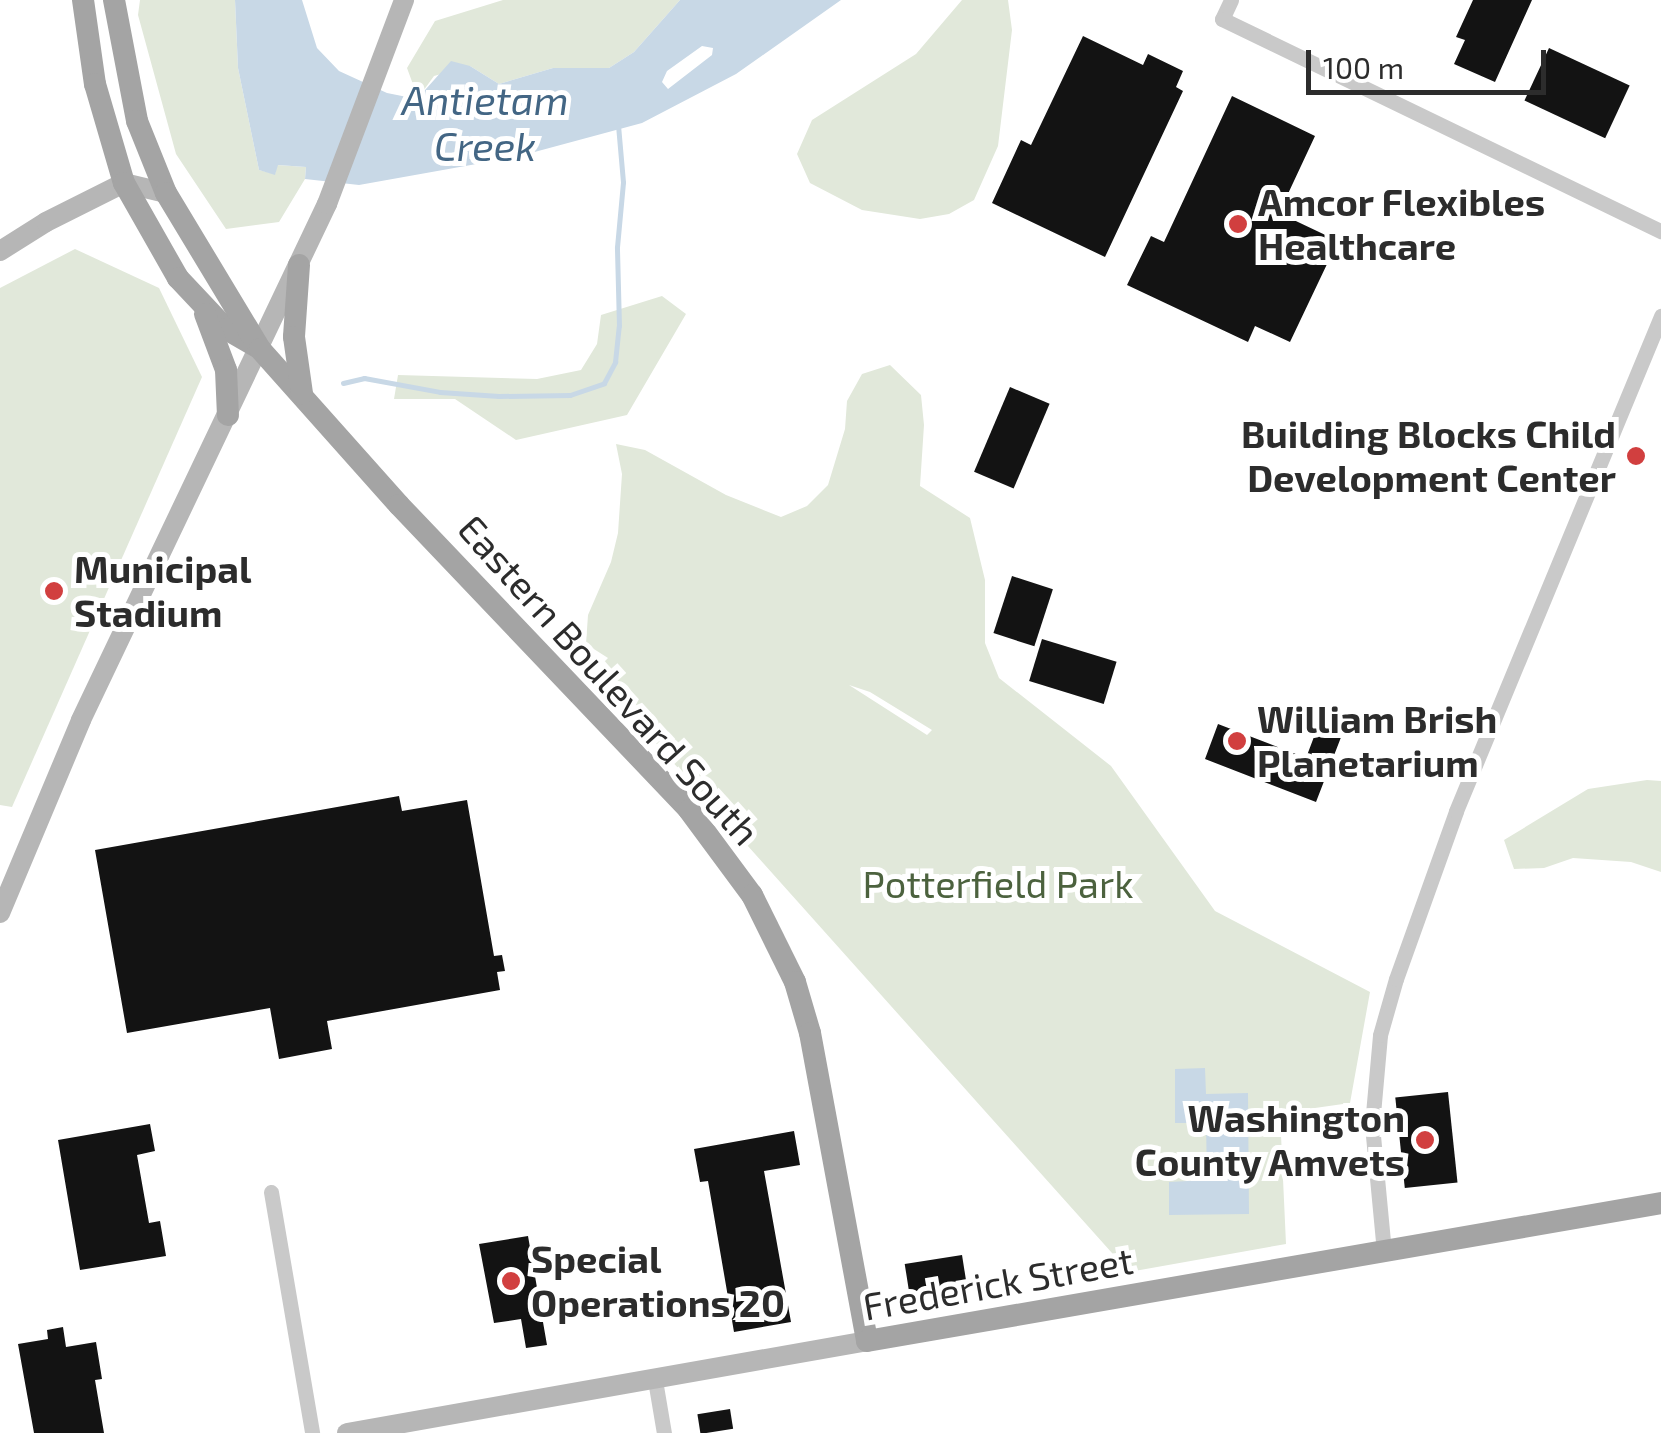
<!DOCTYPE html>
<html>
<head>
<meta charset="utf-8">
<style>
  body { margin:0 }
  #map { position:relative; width:1661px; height:1433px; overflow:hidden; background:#fff; font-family:"Exo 2",sans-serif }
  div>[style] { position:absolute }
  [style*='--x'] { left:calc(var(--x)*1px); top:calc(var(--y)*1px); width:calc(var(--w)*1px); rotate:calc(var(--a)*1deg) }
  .green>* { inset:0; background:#e1e8da }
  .water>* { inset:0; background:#c8d8e6 }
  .stream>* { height:5px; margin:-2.5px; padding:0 2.5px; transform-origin:2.5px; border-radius:2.5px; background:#c8d8e6 }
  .building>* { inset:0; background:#131313; transform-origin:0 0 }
  .street>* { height:15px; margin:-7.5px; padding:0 7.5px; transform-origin:7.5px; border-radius:7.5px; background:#c9c9c9 }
  .secondary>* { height:20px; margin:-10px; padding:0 10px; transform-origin:10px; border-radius:10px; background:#b6b6b6 }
  .primary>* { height:22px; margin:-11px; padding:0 11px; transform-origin:11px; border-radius:11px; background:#a4a4a4 }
  .dots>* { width:28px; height:28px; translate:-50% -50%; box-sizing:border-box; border:5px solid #fff; border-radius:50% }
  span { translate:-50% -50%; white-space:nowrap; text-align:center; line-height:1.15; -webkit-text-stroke:10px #fff; paint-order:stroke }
  .poi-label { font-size:38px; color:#2c2c2c; font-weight:700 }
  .left { translate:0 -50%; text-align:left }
  .right { translate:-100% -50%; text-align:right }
  .street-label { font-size:38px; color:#2c2c2c }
  .park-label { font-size:38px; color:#4c623e }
  .water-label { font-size:40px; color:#436684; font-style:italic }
  .scale { position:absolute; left:1306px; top:50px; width:240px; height:45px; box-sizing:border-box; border:5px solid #2c2c2c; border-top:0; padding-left:12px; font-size:30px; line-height:35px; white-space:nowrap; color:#2c2c2c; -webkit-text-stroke:8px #fff; paint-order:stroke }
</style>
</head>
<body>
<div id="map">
  <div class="green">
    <i style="clip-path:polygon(140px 0,235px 0,238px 68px,259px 170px,275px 174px,277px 165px,306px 167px,305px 179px,279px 222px,226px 229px,176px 154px,138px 15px)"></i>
    <i style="clip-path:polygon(503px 0,680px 0,634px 52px,609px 68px,553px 68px,499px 84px,470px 66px,434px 76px,418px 98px,407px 68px,435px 21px)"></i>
    <i style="clip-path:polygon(962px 0,1008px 0,1012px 30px,998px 146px,974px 200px,949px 214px,920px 219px,862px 210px,810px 183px,797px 154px,812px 120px,916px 54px)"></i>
    <i style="clip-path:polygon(75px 249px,159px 288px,202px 377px,12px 807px,0 805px,0 288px)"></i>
    <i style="clip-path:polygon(662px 296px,686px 314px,627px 415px,516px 440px,455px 399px,394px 399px,398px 375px,537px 379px,581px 370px,597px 344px,601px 315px)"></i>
    <i style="clip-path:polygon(evenodd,890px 365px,921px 395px,924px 425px,920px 486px,970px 518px,985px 580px,985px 643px,999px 678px,1111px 766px,1215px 911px,1370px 992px,1350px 1103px,1280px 1113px,1286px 1244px,1129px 1272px,593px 673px,608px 658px,586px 644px,588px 615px,611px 562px,618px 533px,622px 474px,616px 444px,645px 450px,726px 495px,781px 517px,807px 506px,828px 485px,845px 429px,847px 401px,862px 374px,890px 365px,849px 685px,870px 692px,932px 730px,927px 735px,849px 685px)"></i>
    <i style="clip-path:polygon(1647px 780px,1661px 781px,1661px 872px,1631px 862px,1573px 858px,1544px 868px,1514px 869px,1504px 840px,1588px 789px)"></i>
  </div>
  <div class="water">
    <i style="clip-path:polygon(evenodd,235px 0,302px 0,317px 48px,339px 71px,387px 93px,417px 99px,451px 61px,470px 66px,499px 84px,553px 68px,609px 68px,634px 52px,680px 0,841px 0,736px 74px,642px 123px,516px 157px,359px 185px,305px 179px,306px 167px,278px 165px,275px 175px,259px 170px,238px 68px,235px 0,702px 46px,713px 48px,712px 55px,668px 89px,662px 82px,667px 71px,702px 46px)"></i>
    <i style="clip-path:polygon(1205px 1068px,1206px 1094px,1248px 1093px,1249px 1214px,1169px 1215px,1169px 1182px,1207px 1180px,1206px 1123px,1175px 1123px,1175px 1069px)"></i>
  </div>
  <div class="stream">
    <i style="--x:343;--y:383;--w:22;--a:-13"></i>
    <i style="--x:364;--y:378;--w:77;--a:10.4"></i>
    <i style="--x:440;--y:392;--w:59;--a:3.9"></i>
    <i style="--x:499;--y:396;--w:71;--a:-0.8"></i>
    <i style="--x:570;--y:395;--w:36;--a:-19"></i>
    <i style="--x:604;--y:383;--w:24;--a:-62"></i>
    <i style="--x:615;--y:362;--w:36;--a:-84"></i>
    <i style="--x:619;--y:326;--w:79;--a:-91.5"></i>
    <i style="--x:617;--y:247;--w:65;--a:-84.7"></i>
    <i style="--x:623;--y:182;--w:57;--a:-95"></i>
  </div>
  <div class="building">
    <i style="clip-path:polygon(1473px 0,1532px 0,1495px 82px,1454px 64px,1465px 40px,1456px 37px)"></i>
    <i style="clip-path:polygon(1083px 36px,1143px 65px,1148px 54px,1183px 71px,1176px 87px,1183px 91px,1105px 257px,992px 203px,1021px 140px,1031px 145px)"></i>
    <i style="left:1549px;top:48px;width:89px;height:58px;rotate:25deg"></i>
    <i style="clip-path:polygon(1232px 96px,1315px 136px,1279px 213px,1338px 241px,1290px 342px,1255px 326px,1248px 342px,1127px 285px,1151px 236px,1164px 242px)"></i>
    <i style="left:1010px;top:387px;width:43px;height:92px;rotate:23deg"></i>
    <i style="left:1012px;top:576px;width:43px;height:60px;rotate:18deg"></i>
    <i style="left:1042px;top:639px;width:78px;height:44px;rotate:17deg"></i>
    <i style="clip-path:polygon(1326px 705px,1350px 714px,1316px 802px,1205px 759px,1218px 724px,1306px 758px)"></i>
    <i style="clip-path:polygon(399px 796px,402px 811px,467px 800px,494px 956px,502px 955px,505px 971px,497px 972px,500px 990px,327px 1021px,332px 1049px,279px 1059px,270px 1008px,127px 1033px,95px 850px)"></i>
    <i style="left:1448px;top:1092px;width:91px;height:53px;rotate:84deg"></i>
    <i style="clip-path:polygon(150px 1124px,155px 1151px,137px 1155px,149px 1223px,160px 1221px,166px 1256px,80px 1270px,58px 1140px)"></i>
    <i style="clip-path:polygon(794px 1131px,800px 1165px,764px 1171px,791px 1322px,734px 1332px,708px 1181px,700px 1182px,694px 1149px)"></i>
    <i style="clip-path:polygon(528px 1236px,547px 1345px,526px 1348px,521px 1319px,494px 1323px,479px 1244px)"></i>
    <i style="left:962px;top:1255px;width:36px;height:58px;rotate:81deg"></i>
    <i style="clip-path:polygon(63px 1327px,66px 1347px,96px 1342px,102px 1379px,95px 1380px,104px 1433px,34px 1433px,18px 1344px,48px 1339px,47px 1330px)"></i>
    <i style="left:730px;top:1409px;width:20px;height:33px;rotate:81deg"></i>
  </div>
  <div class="street">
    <i style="--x:1231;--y:0;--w:21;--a:115"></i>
    <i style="--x:1222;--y:19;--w:488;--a:25.8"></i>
    <i style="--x:271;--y:1192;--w:244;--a:80.3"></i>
    <i style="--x:1384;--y:1252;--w:128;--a:-95.4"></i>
    <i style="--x:1372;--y:1125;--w:90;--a:-84.9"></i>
    <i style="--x:1380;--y:1035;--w:58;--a:-74.1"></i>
    <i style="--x:1396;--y:979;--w:178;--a:-70.3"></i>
    <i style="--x:1456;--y:811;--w:536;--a:-67.5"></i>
    <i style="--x:655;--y:1380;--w:54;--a:80.4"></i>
  </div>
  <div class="secondary">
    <i style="--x:0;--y:251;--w:54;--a:-32.2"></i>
    <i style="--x:46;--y:222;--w:87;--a:-26.6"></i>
    <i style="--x:124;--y:183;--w:43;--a:13.4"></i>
    <i style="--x:0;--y:913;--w:209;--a:-67.2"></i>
    <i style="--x:81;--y:720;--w:572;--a:-64.51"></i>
    <i style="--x:327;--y:204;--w:218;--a:-69.3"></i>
    <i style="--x:347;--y:1433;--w:528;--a:-10.03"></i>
  </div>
  <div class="primary">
    <i style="--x:83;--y:0;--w:85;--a:81.9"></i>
    <i style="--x:95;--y:84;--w:103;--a:73.7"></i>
    <i style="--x:124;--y:183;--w:109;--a:60.4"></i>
    <i style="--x:178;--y:278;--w:70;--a:46.7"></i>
    <i style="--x:226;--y:329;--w:34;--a:30"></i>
    <i style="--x:114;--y:0;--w:123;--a:79.2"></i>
    <i style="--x:137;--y:121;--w:78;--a:68.1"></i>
    <i style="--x:166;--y:193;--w:182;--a:58.9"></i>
    <i style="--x:260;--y:349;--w:209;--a:48.3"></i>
    <i style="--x:399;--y:505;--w:421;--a:46.4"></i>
    <i style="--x:689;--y:810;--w:106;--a:53.5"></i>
    <i style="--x:752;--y:895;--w:97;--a:63.7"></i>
    <i style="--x:795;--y:982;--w:53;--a:73.6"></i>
    <i style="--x:810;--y:1033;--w:313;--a:79.5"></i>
    <i style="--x:867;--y:1341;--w:806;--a:-9.86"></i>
    <i style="--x:299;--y:265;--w:72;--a:94"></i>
    <i style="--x:294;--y:337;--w:57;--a:81.9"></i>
    <i style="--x:205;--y:314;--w:60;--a:69.4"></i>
    <i style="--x:226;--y:370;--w:45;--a:87.5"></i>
  </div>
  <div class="dots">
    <i style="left:1238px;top:224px;background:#d13f3f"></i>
    <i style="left:1636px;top:456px;background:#d13f3f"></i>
    <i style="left:54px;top:591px;background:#d13f3f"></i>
    <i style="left:1237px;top:741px;background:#d13f3f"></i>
    <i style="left:1425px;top:1140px;background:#d13f3f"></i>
    <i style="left:511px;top:1281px;background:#d13f3f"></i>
  </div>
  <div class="poi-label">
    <span class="left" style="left:1258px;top:224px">Amcor Flexibles<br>Healthcare</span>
    <span class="right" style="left:1616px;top:456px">Building Blocks Child<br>Development Center</span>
    <span class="left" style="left:74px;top:591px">Municipal<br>Stadium</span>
    <span class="left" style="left:1257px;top:741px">William Brish<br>Planetarium</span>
    <span class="right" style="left:1405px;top:1140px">Washington<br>County Amvets</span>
    <span class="left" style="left:531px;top:1281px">Special<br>Operations 20</span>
  </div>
  <div class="street-label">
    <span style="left:609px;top:680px;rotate:48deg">Eastern Boulevard South</span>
    <span style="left:998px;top:1283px;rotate:-10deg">Frederick Street</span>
  </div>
  <div class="park-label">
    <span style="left:998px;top:884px">Potterfield Park</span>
  </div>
  <div class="water-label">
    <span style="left:485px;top:122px">Antietam<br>Creek</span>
  </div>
  <div class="scale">100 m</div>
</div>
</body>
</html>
